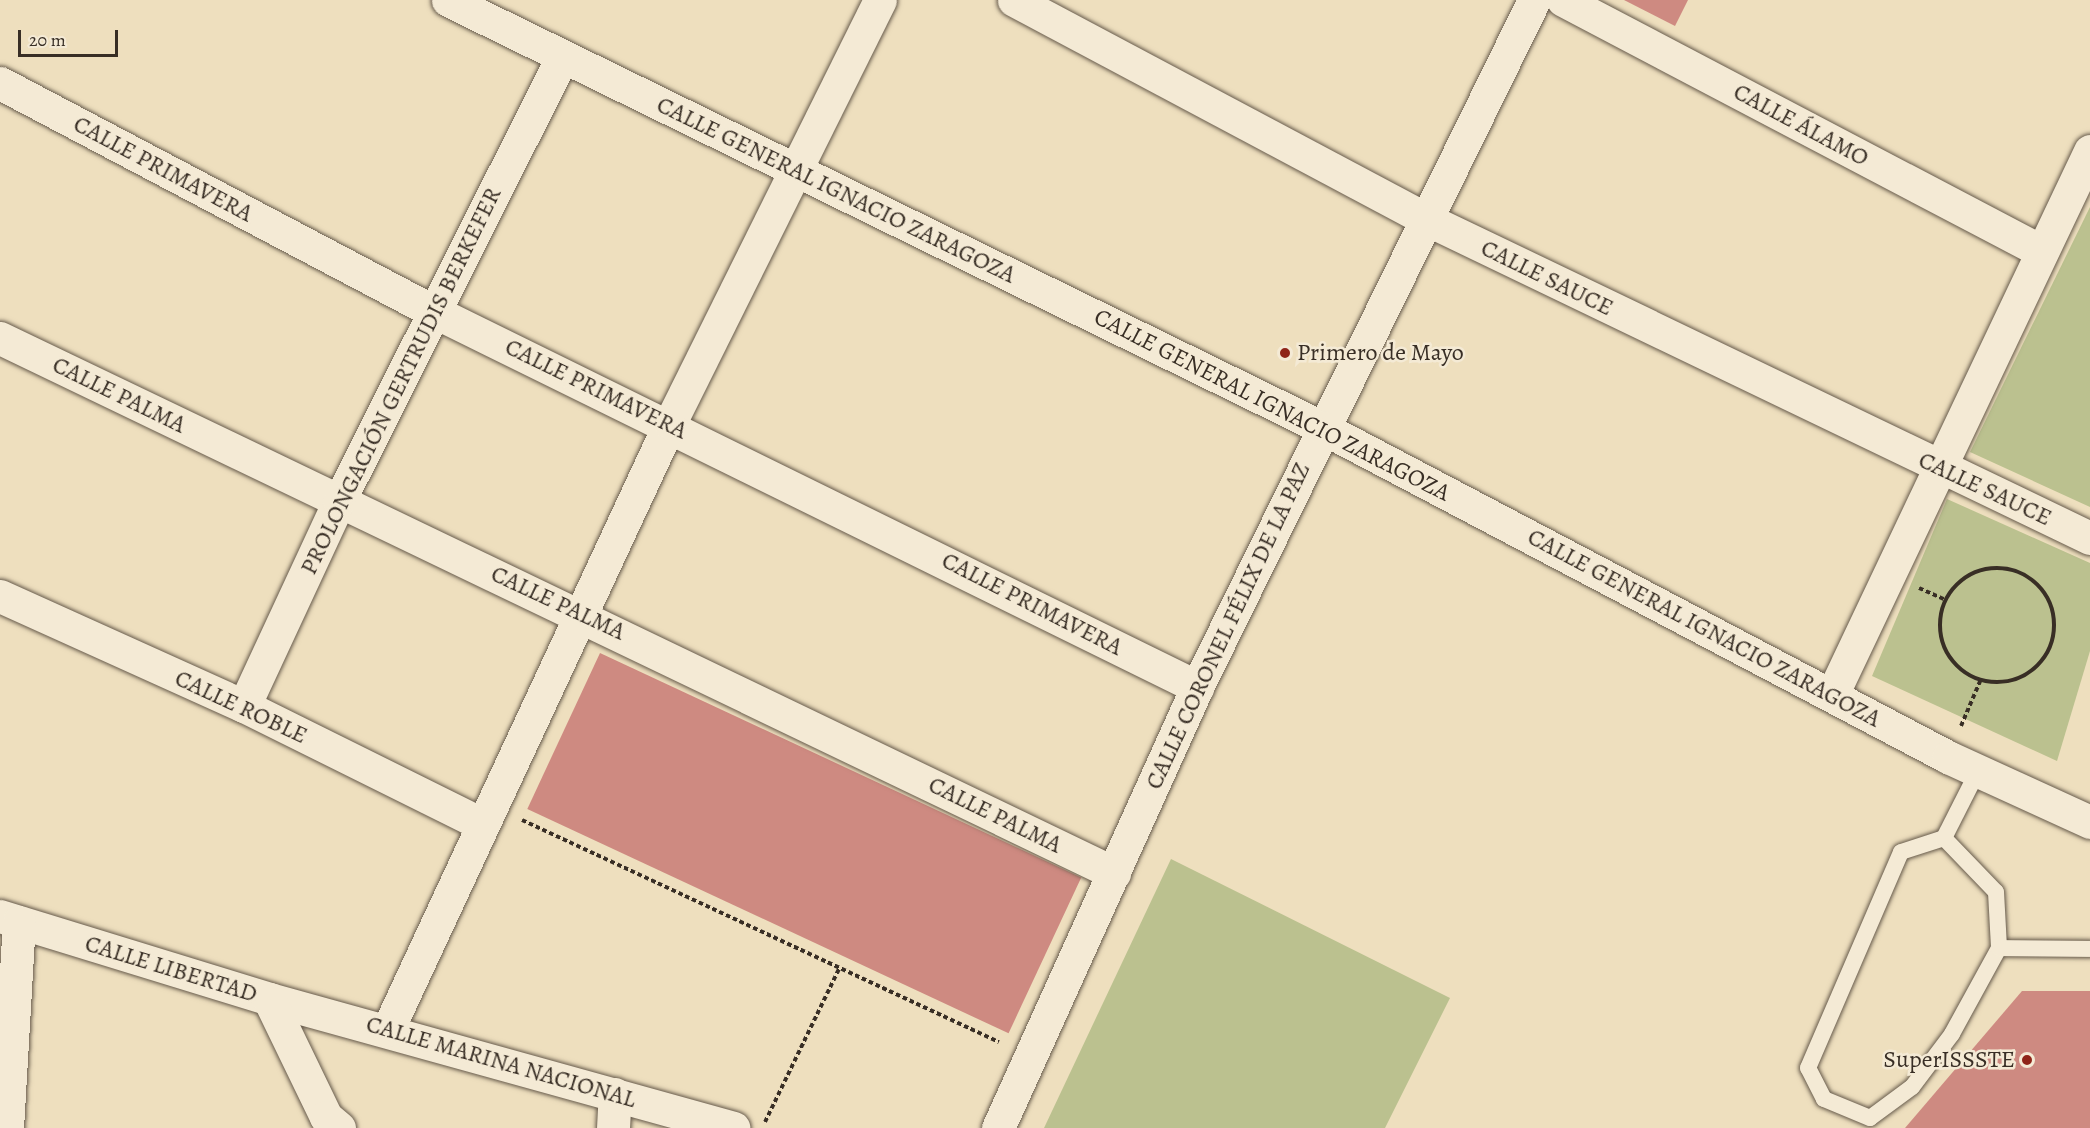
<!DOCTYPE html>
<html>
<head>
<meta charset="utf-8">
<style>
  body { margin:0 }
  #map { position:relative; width:2090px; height:1128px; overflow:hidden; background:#eedfbe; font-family:Alegreya,serif }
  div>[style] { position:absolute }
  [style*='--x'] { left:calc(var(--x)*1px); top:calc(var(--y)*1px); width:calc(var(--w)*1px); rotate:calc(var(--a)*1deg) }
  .green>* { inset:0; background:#bbc18f }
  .building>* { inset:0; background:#ce8a81; transform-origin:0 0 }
  .path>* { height:4px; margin-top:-2px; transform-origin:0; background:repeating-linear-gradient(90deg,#382e25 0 4.5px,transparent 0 7.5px) }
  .path>.ring { margin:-2px; padding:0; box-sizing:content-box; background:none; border:4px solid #382e25; border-radius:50% }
  .roads { filter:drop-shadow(0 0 2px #665a4b) drop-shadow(0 0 2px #665a4b) }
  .lane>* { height:16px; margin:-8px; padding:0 8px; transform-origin:8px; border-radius:8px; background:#f4ead5 }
  .street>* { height:33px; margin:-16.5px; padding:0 16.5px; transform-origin:16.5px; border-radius:16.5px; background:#f4ead5 }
  .secondary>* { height:33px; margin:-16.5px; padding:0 16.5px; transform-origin:16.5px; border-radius:16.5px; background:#f4ead5 }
  .dots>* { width:16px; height:16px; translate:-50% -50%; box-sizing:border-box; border:3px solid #f4ead5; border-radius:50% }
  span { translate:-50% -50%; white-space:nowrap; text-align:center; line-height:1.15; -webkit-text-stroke:5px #f4ead5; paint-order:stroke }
  .street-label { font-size:24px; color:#382e25 }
  .poi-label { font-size:24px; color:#382e25 }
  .left { translate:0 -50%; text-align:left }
  .right { translate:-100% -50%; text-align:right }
  .scale { position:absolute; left:18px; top:30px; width:100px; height:27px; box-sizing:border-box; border:3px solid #382e25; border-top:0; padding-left:8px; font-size:18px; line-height:21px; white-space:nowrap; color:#382e25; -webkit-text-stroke:4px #f4ead5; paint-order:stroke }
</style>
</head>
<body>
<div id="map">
  <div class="green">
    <i style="clip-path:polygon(2090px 207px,2090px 507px,1970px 452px)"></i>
    <i style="clip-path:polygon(1947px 499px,2090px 563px,2090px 651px,2057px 761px,1872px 676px)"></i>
    <i style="clip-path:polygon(1171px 859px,1450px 998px,1385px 1128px,1044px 1128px)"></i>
  </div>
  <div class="building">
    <i style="clip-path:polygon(1624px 0,1688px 0,1675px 26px)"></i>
    <i style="left:600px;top:653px;width:531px;height:172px;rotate:25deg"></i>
    <i style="clip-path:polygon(2022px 991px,2090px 991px,2090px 1128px,1905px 1128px)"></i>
  </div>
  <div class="path">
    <i class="ring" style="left:1940px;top:568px;width:110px;height:110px"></i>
    <i style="--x:1919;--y:588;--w:30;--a:24"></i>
    <i style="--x:1961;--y:726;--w:51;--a:-66.9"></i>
    <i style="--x:522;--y:820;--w:526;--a:24.96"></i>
    <i style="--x:765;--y:1122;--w:172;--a:-64.2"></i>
  </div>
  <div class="roads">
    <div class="lane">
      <i style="--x:1944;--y:838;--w:75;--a:46.1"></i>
      <i style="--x:1996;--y:892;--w:56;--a:86.9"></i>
      <i style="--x:1999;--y:948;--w:98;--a:118.7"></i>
      <i style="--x:1952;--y:1034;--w:66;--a:127"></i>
      <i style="--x:1912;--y:1087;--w:52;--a:143.6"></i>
      <i style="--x:1870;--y:1118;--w:50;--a:-157.6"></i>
      <i style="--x:1824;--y:1099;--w:35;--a:-117"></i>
      <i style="--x:1808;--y:1068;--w:235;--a:-66.7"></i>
      <i style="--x:1901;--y:852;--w:45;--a:-18"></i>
      <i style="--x:1944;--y:838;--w:75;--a:-63.1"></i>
      <i style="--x:1999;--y:948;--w:91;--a:0.6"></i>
    </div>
    <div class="street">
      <i style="--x:1014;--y:0;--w:464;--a:28"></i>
      <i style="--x:1424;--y:218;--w:739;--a:25.66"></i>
      <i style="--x:1563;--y:0;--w:538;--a:27.71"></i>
      <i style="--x:0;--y:83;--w:489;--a:27.8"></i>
      <i style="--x:433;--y:311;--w:852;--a:26.2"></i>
      <i style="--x:0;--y:338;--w:1236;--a:25.65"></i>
      <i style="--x:0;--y:596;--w:268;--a:24.3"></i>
      <i style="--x:244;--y:706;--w:263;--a:26.4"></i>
      <i style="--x:1832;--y:695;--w:602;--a:-64.63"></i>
      <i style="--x:244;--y:706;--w:226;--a:-65.1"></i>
      <i style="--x:339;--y:501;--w:497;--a:-63.3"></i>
      <i style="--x:0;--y:916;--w:282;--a:17.1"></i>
      <i style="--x:269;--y:999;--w:482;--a:15.5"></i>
      <i style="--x:269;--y:999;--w:131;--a:64.2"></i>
      <i style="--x:326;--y:1117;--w:17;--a:40"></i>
      <i style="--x:388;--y:1029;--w:668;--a:-65.05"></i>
      <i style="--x:670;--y:423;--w:472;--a:-63.6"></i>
      <i style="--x:7;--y:1128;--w:206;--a:-86.7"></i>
      <i style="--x:613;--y:1128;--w:34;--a:-87"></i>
      <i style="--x:998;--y:1128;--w:484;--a:-65.7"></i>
      <i style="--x:1197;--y:687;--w:765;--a:-63.87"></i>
    </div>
    <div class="secondary">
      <i style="--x:448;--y:0;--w:972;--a:26.06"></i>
      <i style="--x:1321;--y:427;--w:709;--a:27.76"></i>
      <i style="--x:1948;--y:757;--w:156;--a:24.6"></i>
    </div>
  </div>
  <div class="dots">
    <i style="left:1285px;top:353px;background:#8f2418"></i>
    <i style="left:2027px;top:1060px;background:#8f2418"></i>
  </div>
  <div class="street-label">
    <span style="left:1801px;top:125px;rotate:28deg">CALLE ÁLAMO</span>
    <span style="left:163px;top:169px;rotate:28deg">CALLE PRIMAVERA</span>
    <span style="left:836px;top:190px;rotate:26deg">CALLE GENERAL IGNACIO ZARAGOZA</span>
    <span style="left:1547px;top:278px;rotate:26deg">CALLE SAUCE</span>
    <span style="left:401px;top:381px;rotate:-64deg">PROLONGACIÓN GERTRUDIS BERKEFER</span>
    <span style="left:596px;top:389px;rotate:26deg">CALLE PRIMAVERA</span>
    <span style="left:119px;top:395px;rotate:26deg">CALLE PALMA</span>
    <span style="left:1272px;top:405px;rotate:27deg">CALLE GENERAL IGNACIO ZARAGOZA</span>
    <span style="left:1985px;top:489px;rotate:25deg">CALLE SAUCE</span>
    <span style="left:558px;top:603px;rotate:25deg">CALLE PALMA</span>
    <span style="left:1032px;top:604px;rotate:27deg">CALLE PRIMAVERA</span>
    <span style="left:1228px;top:626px;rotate:-65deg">CALLE CORONEL FÉLIX DE LA PAZ</span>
    <span style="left:1704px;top:628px;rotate:28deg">CALLE GENERAL IGNACIO ZARAGOZA</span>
    <span style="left:241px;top:707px;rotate:25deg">CALLE ROBLE</span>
    <span style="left:995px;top:815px;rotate:26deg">CALLE PALMA</span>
    <span style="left:171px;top:969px;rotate:17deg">CALLE LIBERTAD</span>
    <span style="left:501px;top:1062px;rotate:16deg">CALLE MARINA NACIONAL</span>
  </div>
  <div class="poi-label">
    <span class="left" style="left:1297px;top:353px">Primero de Mayo</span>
    <span class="right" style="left:2015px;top:1060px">SuperISSSTE</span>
  </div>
  <div class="scale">20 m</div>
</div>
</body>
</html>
